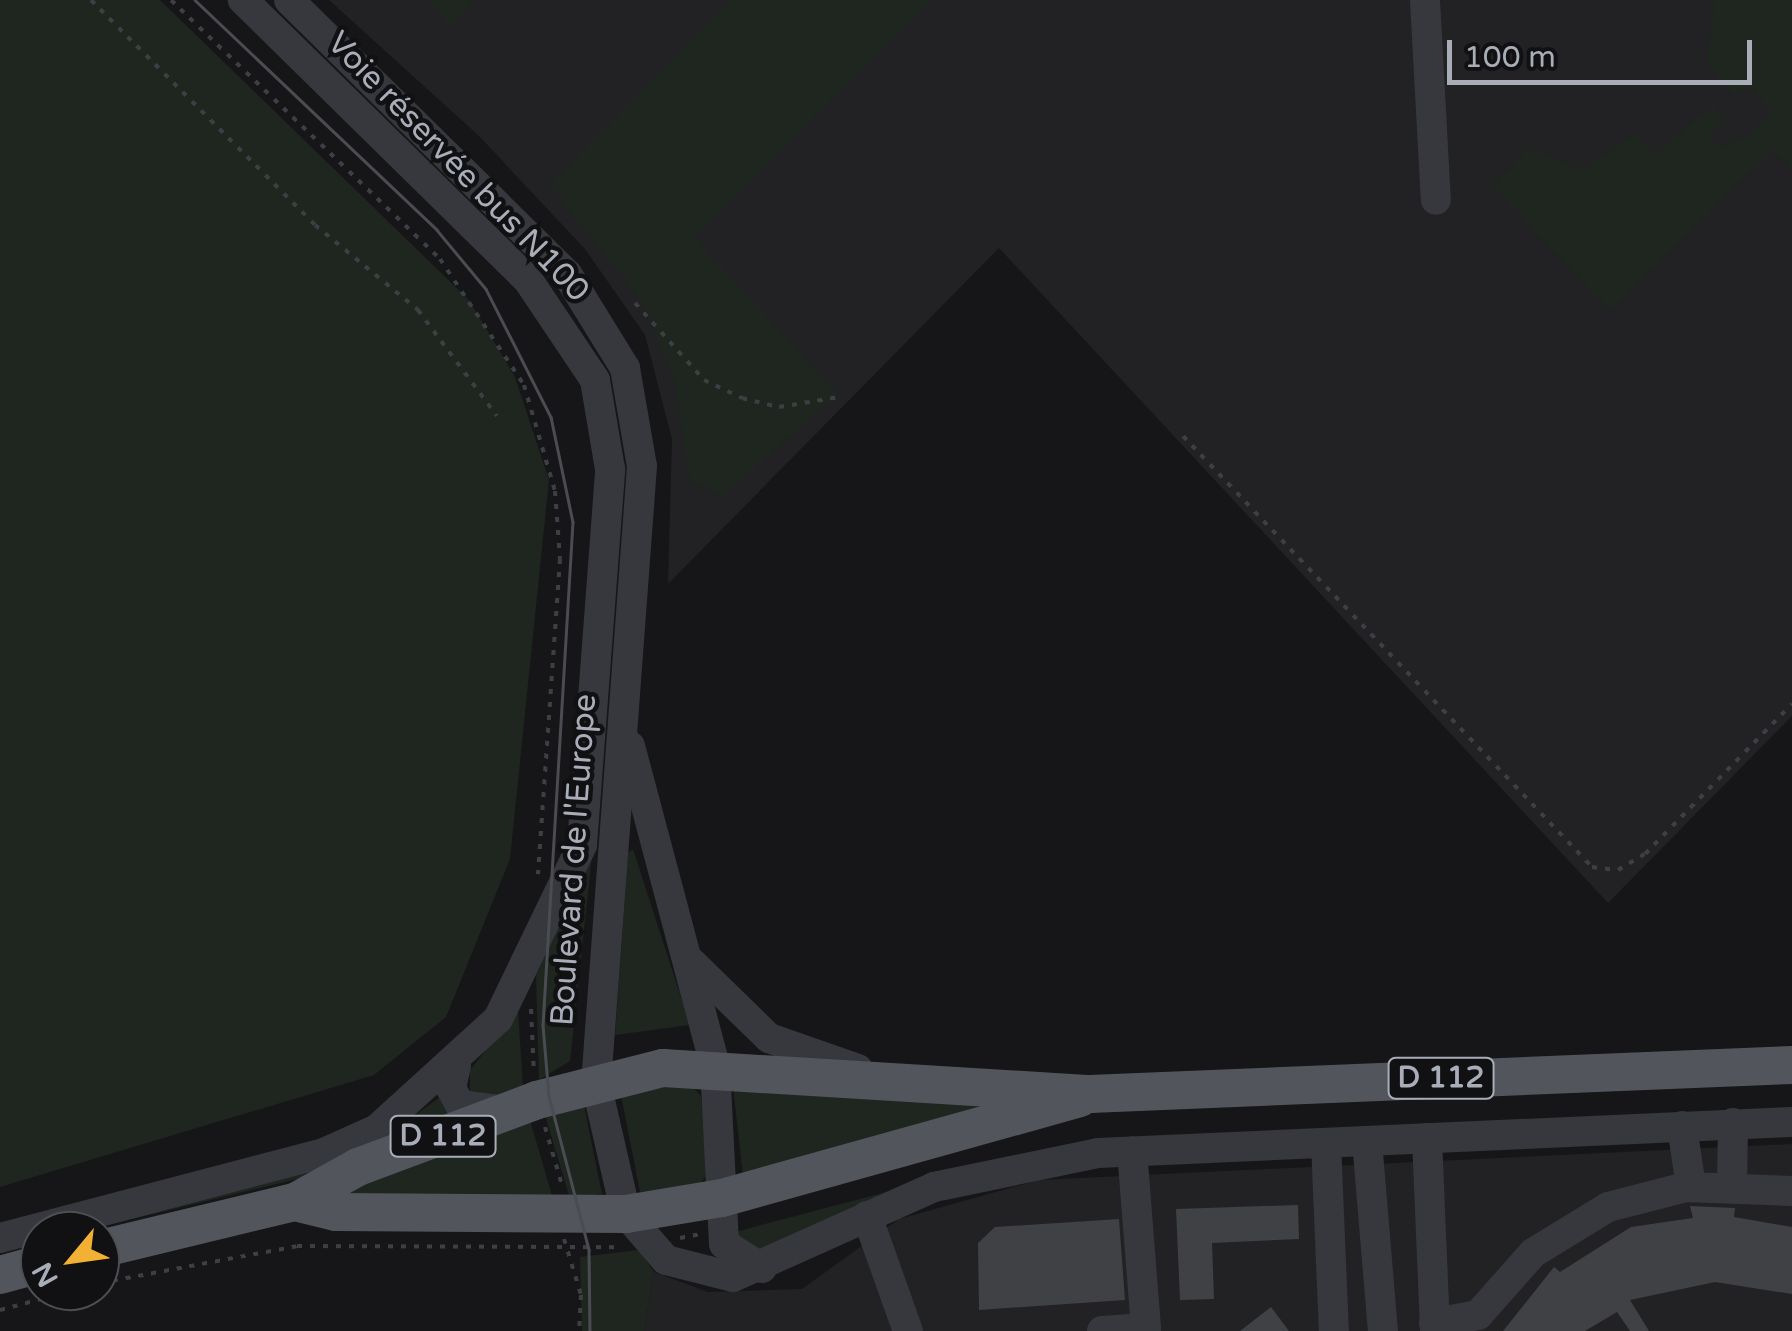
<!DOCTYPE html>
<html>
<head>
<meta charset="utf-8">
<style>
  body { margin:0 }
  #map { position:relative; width:1792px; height:1331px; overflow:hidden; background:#161618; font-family:"Varela Round",sans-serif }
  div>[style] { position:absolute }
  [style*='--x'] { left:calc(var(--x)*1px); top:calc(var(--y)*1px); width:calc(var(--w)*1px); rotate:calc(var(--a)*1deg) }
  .built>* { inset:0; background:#222225 }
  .green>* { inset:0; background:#1e261f }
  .building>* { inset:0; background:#404145 }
  .path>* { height:4px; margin-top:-2px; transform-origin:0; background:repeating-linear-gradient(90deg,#3d3f44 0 5px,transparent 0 13px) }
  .minor>* { height:30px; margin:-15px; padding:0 15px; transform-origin:15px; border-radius:15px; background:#37383d }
  .major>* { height:38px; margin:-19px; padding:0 19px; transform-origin:19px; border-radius:19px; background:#53555c }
  .tram>* { height:2.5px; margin:-1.25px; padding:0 1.25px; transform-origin:1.25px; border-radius:1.25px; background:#4a4c52 }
  span { translate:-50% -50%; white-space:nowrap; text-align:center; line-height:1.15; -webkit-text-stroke:9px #111113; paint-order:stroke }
  .shield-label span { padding:2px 8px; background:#111113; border:2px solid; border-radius:8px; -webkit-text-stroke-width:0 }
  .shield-label { font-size:30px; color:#a8adb8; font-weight:700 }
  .street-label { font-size:32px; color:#a8adb8 }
  .north { position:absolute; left:20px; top:1211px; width:100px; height:100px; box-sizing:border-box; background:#111113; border:2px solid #4d4f55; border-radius:50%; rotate:241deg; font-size:28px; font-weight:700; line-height:40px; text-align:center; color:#a8adb8 }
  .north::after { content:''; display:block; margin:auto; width:35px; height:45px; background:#f2b134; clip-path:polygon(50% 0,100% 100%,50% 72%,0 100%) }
  .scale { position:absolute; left:1447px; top:40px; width:305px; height:45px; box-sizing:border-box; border:5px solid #a8adb8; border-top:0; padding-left:12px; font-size:30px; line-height:35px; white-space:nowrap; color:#a8adb8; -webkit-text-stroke:8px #111113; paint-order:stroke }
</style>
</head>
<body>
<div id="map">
  <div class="built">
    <i style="clip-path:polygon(329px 0,1792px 0,1792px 716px,1608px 903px,999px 248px,668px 584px,672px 439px,645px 335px,585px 249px,479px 136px)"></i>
    <i style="clip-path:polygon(1792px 1144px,1792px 1331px,644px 1331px,654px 1272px,708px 1292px,802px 1289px,899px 1219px,1039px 1180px)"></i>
  </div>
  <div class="green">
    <i style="clip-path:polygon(0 0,160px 0,469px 300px,515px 377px,549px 480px,510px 859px,446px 1017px,374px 1075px,0 1187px)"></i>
    <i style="clip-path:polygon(426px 0,474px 0,451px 27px)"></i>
    <i style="clip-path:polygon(730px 0,932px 0,695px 238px,838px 393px,722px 497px,690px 480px,674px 379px,640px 299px,549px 185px)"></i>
    <i style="clip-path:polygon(1714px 0,1792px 0,1792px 168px,1773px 150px,1610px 310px,1492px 186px,1529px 148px,1580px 170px,1635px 134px,1655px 155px,1713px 105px,1725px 120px,1709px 135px,1720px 148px,1750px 134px,1772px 112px,1747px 85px,1734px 96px,1707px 64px)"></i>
    <i style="clip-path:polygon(633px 849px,690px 1025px,615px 1035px,628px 853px)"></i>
    <i style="clip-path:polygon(592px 855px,570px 1061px,539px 1080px,536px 976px)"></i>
    <i style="clip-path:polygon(518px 1010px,523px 1086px,487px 1099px,470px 1093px,470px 1070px)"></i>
    <i style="clip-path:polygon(687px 1082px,701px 1096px,707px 1175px,698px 1186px,640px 1192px,621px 1095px)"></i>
    <i style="clip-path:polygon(733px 1087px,1009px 1100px,743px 1176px)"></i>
    <i style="clip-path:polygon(440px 1097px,454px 1116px,305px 1177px,83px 1231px,391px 1133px)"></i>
    <i style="clip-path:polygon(584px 1105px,602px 1194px,570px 1199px,545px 1115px)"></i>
    <i style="clip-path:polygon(530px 1120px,553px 1199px,327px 1193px)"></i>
    <i style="clip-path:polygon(894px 1190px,762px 1255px,745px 1253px,735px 1232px)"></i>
    <i style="clip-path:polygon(639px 1250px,654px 1272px,644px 1331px,582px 1331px,580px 1257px)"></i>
  </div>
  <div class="building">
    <i style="clip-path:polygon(1298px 1205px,1299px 1239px,1212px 1243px,1214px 1299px,1180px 1300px,1176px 1209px)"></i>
    <i style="clip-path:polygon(1690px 1206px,1735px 1208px,1734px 1217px,1792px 1227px,1792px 1294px,1715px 1282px,1630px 1300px,1649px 1331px,1630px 1331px,1617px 1312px,1585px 1331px,1503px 1331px,1554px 1267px,1560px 1272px,1631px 1227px,1693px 1218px)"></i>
    <i style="clip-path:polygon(1119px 1219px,1125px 1300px,979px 1310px,978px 1243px,995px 1227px)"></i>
    <i style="clip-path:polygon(1271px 1307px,1289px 1331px,1240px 1331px)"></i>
  </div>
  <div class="path">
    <i style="--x:91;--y:0;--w:317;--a:45.1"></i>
    <i style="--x:315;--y:225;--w:134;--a:39.5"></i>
    <i style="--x:418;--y:310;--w:132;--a:53.3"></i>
    <i style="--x:171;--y:0;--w:373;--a:43.9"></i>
    <i style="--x:440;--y:259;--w:151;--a:56.3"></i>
    <i style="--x:524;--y:385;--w:110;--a:73.7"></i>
    <i style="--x:555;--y:491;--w:68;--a:85.8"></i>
    <i style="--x:560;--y:559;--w:316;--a:94"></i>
    <i style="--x:635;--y:303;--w:103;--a:48.1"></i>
    <i style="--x:704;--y:380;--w:42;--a:25.3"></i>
    <i style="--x:742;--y:398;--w:38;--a:14"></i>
    <i style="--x:779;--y:407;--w:61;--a:-9.5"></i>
    <i style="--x:1183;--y:436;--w:594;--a:46.5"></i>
    <i style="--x:1592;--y:867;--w:26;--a:7"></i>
    <i style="--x:1618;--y:870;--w:31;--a:-31"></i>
    <i style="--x:1645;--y:854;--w:210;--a:-45.6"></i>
    <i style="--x:531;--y:1009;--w:65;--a:87.4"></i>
    <i style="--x:545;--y:1127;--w:60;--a:73.7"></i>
    <i style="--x:680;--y:1238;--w:20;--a:-11"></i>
    <i style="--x:564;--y:1239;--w:59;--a:73.1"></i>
    <i style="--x:581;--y:1295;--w:36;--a:93"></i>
    <i style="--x:100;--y:1283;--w:200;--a:-10.6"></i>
    <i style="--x:297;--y:1246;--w:324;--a:0.2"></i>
    <i style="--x:0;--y:1310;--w:73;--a:-15"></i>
  </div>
  <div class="minor">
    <i style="--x:289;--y:0;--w:390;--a:44.6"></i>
    <i style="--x:567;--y:274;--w:110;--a:58.3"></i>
    <i style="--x:625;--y:368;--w:99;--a:80.2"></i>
    <i style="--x:642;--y:466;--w:619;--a:94.26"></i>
    <i style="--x:596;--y:1083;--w:134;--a:77.1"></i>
    <i style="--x:626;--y:1214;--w:61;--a:49"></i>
    <i style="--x:666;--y:1260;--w:69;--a:14.2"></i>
    <i style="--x:733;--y:1277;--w:220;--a:-24.1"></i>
    <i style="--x:934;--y:1187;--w:167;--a:-11.7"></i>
    <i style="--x:1098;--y:1153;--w:695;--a:-2.56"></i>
    <i style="--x:1425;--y:0;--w:200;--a:86.9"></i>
    <i style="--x:630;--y:746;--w:331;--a:75.1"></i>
    <i style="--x:715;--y:1066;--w:178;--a:87.1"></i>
    <i style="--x:724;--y:1244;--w:45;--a:32.3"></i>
    <i style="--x:691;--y:962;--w:109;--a:44.3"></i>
    <i style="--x:769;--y:1038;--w:94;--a:19.2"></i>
    <i style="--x:456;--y:1066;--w:23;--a:103"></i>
    <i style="--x:451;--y:1088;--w:19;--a:62"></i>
    <i style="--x:460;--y:1105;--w:46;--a:7.4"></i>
    <i style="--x:1682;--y:1126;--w:62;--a:81.6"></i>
    <i style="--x:1427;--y:1138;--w:193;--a:87.6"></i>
    <i style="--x:1367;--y:1141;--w:191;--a:85.2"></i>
    <i style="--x:1326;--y:1143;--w:188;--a:87.6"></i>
    <i style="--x:1732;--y:1185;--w:62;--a:-89.1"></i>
    <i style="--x:867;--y:1216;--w:122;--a:70.4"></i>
    <i style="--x:0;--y:1238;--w:335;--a:-14.7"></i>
    <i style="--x:324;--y:1153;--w:58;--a:-24.4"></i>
    <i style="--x:377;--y:1129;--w:164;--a:-42.3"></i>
    <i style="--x:498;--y:1019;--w:193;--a:-64.2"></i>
    <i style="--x:582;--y:845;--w:377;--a:-85.7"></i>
    <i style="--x:610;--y:469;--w:90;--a:-99.6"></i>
    <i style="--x:595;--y:380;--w:120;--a:-123.8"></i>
    <i style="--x:528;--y:280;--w:400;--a:-135.5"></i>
    <i style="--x:1434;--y:1323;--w:45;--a:-10.3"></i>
    <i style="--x:1478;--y:1315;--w:83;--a:-48.4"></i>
    <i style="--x:1533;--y:1253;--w:88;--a:-31.5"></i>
    <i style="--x:1608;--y:1207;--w:81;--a:-14.4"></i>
    <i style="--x:1686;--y:1187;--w:106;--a:2.2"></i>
    <i style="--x:1102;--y:1331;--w:44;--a:-3.9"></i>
    <i style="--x:1146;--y:1328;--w:177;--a:-94.5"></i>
  </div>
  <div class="major">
    <i style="--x:295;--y:1202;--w:42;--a:13.7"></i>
    <i style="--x:336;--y:1212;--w:290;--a:0.4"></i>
    <i style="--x:626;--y:1214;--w:97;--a:-9.5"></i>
    <i style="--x:722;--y:1198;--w:371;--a:-15.6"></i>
    <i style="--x:100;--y:1249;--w:201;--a:-13.6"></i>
    <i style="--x:295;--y:1202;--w:72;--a:-29.1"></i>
    <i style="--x:358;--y:1167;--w:191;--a:-20.5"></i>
    <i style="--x:537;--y:1100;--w:130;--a:-14.3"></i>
    <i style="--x:663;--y:1068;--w:428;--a:3.5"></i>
    <i style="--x:1090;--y:1094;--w:703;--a:-2.37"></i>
    <i style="--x:0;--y:1275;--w:41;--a:-15.4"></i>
  </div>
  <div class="tram">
    <i style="--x:195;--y:0;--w:334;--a:43.5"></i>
    <i style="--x:437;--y:230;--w:77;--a:50.3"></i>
    <i style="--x:486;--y:289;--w:144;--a:63.1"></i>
    <i style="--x:551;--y:417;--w:107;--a:78.2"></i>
    <i style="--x:573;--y:522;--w:504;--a:93.41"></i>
    <i style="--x:543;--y:1025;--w:71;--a:85.2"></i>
    <i style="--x:549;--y:1096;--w:159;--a:75.4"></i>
    <i style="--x:589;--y:1250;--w:81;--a:89.3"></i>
  </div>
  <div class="shield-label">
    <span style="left:1441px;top:1078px">D 112</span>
    <span style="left:443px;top:1136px">D 112</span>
  </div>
  <div class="street-label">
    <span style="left:458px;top:167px;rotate:46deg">Voie réservée bus N100</span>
    <span style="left:574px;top:860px;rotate:-86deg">Boulevard de l'Europe</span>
  </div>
  <div class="north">N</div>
  <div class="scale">100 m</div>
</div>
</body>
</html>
